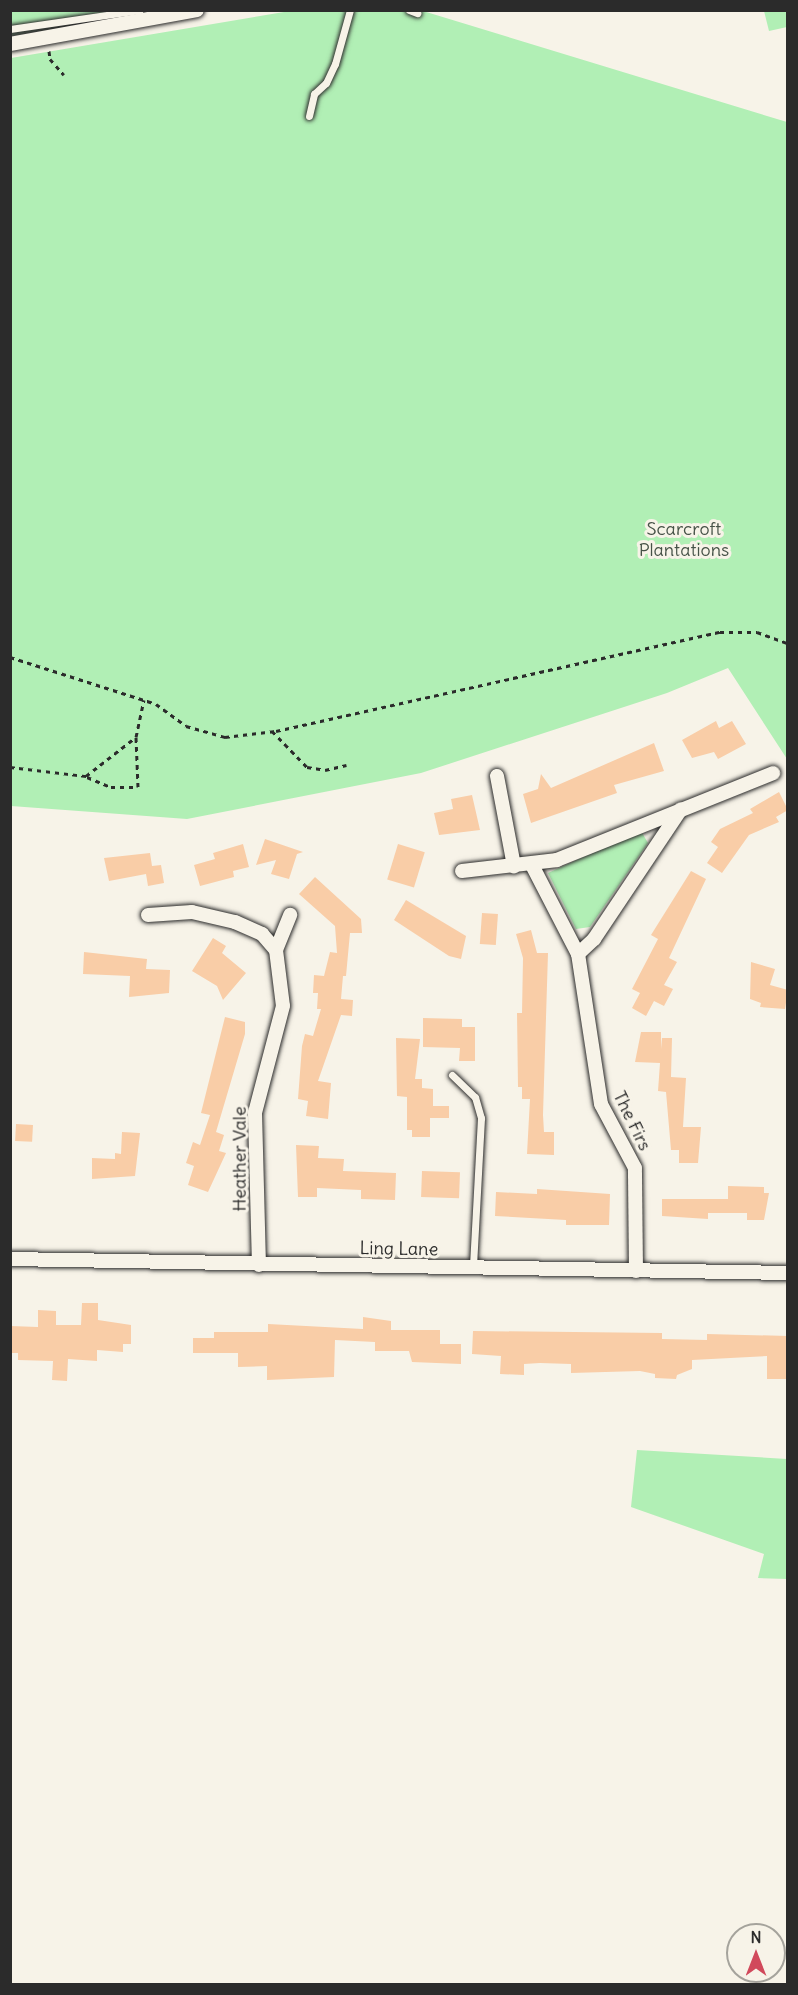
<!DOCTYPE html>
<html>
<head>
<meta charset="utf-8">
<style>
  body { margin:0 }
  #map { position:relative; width:798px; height:1995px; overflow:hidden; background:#f7f3e8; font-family:Delius,sans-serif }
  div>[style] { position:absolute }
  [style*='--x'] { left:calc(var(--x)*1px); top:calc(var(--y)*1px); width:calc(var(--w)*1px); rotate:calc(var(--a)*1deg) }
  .green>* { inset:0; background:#b1efb5 }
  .building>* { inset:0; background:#f9cda7; transform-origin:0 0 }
  .path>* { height:3px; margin-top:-1.5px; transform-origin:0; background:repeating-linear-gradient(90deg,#2b2b2b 0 4.5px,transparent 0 9px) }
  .roads { filter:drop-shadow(0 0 2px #2b2b2b) drop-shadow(0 0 2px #2b2b2b) }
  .service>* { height:7px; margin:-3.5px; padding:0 3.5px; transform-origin:3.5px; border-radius:3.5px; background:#f7f3e8 }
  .minor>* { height:14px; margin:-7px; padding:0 7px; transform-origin:7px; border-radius:7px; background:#f7f3e8 }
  span { translate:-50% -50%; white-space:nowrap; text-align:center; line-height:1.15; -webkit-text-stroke:6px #f7f3e8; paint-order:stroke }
  .park-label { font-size:18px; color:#465247 }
  .street-label { font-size:18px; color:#2b2b2b }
  .frame { position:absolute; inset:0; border:12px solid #2b2b2b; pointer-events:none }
  .north { position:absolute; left:726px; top:1923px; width:60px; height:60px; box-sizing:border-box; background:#f7f3e8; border:2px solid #a5a39c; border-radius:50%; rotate:0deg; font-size:16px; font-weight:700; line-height:24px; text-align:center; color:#2b2b2b }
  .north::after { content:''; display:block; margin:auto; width:21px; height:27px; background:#d1495b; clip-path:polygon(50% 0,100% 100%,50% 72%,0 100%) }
</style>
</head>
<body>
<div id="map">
  <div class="green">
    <i style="clip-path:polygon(11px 11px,156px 11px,11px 36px)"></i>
    <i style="clip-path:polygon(290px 11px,423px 11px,787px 122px,787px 759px,728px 668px,667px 693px,421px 773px,187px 819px,11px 806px,11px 58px)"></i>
    <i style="clip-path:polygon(764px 11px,787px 11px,787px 27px,769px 31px)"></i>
    <i style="clip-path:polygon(641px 831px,648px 843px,590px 927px,576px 929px,548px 873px)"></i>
    <i style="clip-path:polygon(637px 1450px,787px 1459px,787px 1579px,758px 1578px,764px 1554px,631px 1507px)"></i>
  </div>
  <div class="building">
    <i style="clip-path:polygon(716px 721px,719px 728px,732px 721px,746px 744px,718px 759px,714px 752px,692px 758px,682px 740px)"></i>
    <i style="clip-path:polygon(654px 743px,664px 771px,614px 785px,617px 793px,531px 823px,523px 794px,538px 789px,541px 774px,551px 788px)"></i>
    <i style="clip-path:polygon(779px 792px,788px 810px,776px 817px,779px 822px,749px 835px,722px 873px,707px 863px,718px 847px,711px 842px,720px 829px,753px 813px,750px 809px)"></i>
    <i style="clip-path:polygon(472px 795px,480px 830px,439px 835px,434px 813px,453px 809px,451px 799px)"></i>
    <i style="clip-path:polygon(265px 839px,303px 852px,297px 854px,289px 879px,271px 874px,276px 860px,256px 865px)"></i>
    <i style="clip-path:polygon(243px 844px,249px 867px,233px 871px,234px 877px,200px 886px,194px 865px,215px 859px,213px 853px)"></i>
    <i style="left:398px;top:844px;width:28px;height:37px;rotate:17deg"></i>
    <i style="clip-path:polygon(150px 853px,152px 866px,161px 865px,164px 883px,148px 886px,146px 874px,109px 881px,104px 858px)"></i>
    <i style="clip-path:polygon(691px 871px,706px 879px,669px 958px,677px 962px,664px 985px,673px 989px,664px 1006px,654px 1001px,646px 1016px,632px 1008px,640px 993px,632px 989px,658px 939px,651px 935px)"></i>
    <i style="clip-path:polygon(315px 877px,361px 919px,362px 933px,350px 933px,346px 976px,343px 976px,341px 999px,353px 1000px,352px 1016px,341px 1015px,318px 1081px,331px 1083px,328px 1119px,306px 1116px,308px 1101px,298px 1099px,302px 1046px,305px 1034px,313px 1036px,321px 1009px,317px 1009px,318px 993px,313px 993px,314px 975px,324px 976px,330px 952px,337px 953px,335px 926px,299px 894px)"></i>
    <i style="clip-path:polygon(406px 900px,466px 936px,461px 959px,449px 956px,394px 920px)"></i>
    <i style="left:482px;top:913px;width:16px;height:31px;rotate:4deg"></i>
    <i style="clip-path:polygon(531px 930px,537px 953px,548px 953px,543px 1115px,544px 1132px,554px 1132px,554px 1155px,527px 1154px,530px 1099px,522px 1099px,522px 1087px,518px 1087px,517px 1013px,522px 1013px,523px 958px,516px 934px)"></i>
    <i style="clip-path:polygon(213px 938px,226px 946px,222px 953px,246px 973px,223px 1000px,217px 986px,192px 971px)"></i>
    <i style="clip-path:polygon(84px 952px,147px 959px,146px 969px,170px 970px,169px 993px,129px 997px,130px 976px,83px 974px)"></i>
    <i style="clip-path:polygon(751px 962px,775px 969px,770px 985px,788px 990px,785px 1009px,760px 1007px,761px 1003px,750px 999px)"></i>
    <i style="clip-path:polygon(225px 1017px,245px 1022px,245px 1034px,216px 1132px,224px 1135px,219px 1151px,226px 1153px,208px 1192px,188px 1185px,194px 1166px,186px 1163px,193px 1142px,200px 1145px,210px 1115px,201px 1113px)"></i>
    <i style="clip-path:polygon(423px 1018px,462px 1019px,462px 1027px,475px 1027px,475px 1061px,459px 1061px,460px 1048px,423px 1047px)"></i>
    <i style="clip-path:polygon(641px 1032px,661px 1032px,661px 1049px,662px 1038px,672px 1038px,671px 1077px,686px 1078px,683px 1127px,701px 1127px,698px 1163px,679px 1163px,679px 1150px,671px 1150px,666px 1092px,658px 1091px,660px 1063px,635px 1062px)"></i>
    <i style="clip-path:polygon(396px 1038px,420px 1039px,415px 1079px,422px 1079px,422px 1088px,433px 1089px,433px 1106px,449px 1106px,449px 1118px,430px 1118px,430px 1137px,412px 1137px,412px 1130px,407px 1130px,407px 1097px,397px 1096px)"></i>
    <i style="left:16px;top:1124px;width:17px;height:17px;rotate:3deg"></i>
    <i style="clip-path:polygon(122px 1132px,140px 1133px,135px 1176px,92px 1179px,92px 1158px,115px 1159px,115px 1153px,121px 1154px)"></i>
    <i style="clip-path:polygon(296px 1145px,319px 1146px,318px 1158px,344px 1159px,343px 1171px,396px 1173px,395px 1200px,361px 1199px,361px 1190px,317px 1188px,317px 1197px,298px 1197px)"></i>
    <i style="left:422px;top:1171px;width:38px;height:26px;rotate:2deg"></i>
    <i style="clip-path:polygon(728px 1186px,764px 1187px,764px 1193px,769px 1193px,764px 1220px,747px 1220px,747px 1213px,708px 1213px,708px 1219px,662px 1216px,662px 1199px,728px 1199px)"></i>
    <i style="clip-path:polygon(537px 1189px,610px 1194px,609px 1225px,566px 1225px,566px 1220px,495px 1216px,496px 1192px,537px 1194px)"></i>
    <i style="clip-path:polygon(82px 1303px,98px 1303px,98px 1320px,131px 1325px,131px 1344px,123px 1344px,123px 1352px,97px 1350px,97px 1361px,68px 1359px,67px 1381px,52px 1380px,53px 1361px,18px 1360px,18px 1353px,10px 1353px,10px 1326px,38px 1327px,38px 1310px,56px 1311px,56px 1325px,81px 1325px)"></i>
    <i style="clip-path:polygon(363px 1317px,391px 1321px,391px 1330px,440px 1330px,440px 1344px,461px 1344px,461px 1364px,412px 1362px,409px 1351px,375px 1351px,375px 1342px,335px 1340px,334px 1377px,267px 1380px,267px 1366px,238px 1367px,238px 1353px,193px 1353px,193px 1338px,214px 1338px,214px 1332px,268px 1332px,268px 1324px,363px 1329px)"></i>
    <i style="clip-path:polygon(473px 1331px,662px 1333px,662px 1339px,707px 1340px,707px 1334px,788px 1336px,788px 1379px,767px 1379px,767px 1356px,692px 1360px,692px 1369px,677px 1375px,676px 1379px,655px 1378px,655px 1374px,640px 1371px,571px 1373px,571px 1364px,540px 1363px,524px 1364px,524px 1375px,500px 1374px,501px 1356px,472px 1354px)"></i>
  </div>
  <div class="path">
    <i style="--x:49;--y:51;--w:8;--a:83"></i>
    <i style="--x:50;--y:59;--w:21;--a:49"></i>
    <i style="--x:10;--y:657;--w:153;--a:17.8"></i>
    <i style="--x:156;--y:704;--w:37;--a:36"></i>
    <i style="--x:186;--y:726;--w:41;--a:15.8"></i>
    <i style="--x:225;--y:737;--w:51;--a:-6.7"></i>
    <i style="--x:276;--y:731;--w:455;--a:-12.6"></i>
    <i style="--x:720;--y:632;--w:37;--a:0"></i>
    <i style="--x:757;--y:632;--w:33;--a:20"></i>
    <i style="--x:272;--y:731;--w:50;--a:45.8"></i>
    <i style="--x:307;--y:767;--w:18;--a:9"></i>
    <i style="--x:325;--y:770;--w:22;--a:-13"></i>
    <i style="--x:10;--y:767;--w:77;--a:6.8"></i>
    <i style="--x:86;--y:776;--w:63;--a:-38"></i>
    <i style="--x:136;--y:737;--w:38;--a:-78"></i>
    <i style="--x:87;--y:777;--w:26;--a:23"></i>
    <i style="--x:111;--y:787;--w:27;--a:0"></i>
    <i style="--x:138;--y:787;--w:50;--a:-92.3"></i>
  </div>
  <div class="roads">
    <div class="service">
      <i style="--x:409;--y:10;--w:9;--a:21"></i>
      <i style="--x:10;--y:29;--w:131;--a:-8.3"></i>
      <i style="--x:309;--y:116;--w:23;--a:-77"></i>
      <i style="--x:314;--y:94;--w:16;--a:-43"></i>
      <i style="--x:326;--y:83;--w:21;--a:-65"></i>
      <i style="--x:335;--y:64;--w:56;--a:-74.5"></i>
      <i style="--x:452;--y:1075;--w:32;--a:44"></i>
      <i style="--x:475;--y:1097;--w:22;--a:74"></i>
      <i style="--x:481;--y:1118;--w:150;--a:93.1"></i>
    </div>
    <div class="minor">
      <i style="--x:10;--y:44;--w:190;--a:-10.3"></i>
      <i style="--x:497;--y:776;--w:92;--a:79.3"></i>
      <i style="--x:532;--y:865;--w:100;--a:62.7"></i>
      <i style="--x:462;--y:871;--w:96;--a:-6.6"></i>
      <i style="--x:557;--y:860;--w:233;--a:-21.9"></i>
      <i style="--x:148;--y:915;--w:44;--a:-3.9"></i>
      <i style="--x:192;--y:912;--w:44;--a:13.1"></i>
      <i style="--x:235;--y:922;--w:30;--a:24"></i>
      <i style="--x:262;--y:934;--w:21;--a:49"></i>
      <i style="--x:276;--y:950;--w:56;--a:82.9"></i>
      <i style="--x:283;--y:1006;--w:111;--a:104.7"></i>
      <i style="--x:255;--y:1113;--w:152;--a:88.5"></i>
      <i style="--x:276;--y:950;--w:38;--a:-68"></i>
      <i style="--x:10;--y:1259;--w:778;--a:1.03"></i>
      <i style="--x:636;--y:1271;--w:103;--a:-90.6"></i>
      <i style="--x:635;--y:1168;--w:72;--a:-118"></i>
      <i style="--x:601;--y:1104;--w:152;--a:-98.7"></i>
      <i style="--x:578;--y:954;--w:22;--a:-43"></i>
      <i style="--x:594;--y:939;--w:156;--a:-56.2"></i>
    </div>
  </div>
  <div class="park-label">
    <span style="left:684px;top:540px">Scarcroft<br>Plantations</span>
  </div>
  <div class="street-label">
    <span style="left:632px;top:1121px;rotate:64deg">The Firs</span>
    <span style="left:240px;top:1159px;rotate:-90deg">Heather Vale</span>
    <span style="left:399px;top:1249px;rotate:1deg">Ling Lane</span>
  </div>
  <div class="frame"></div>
  <div class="north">N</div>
</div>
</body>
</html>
